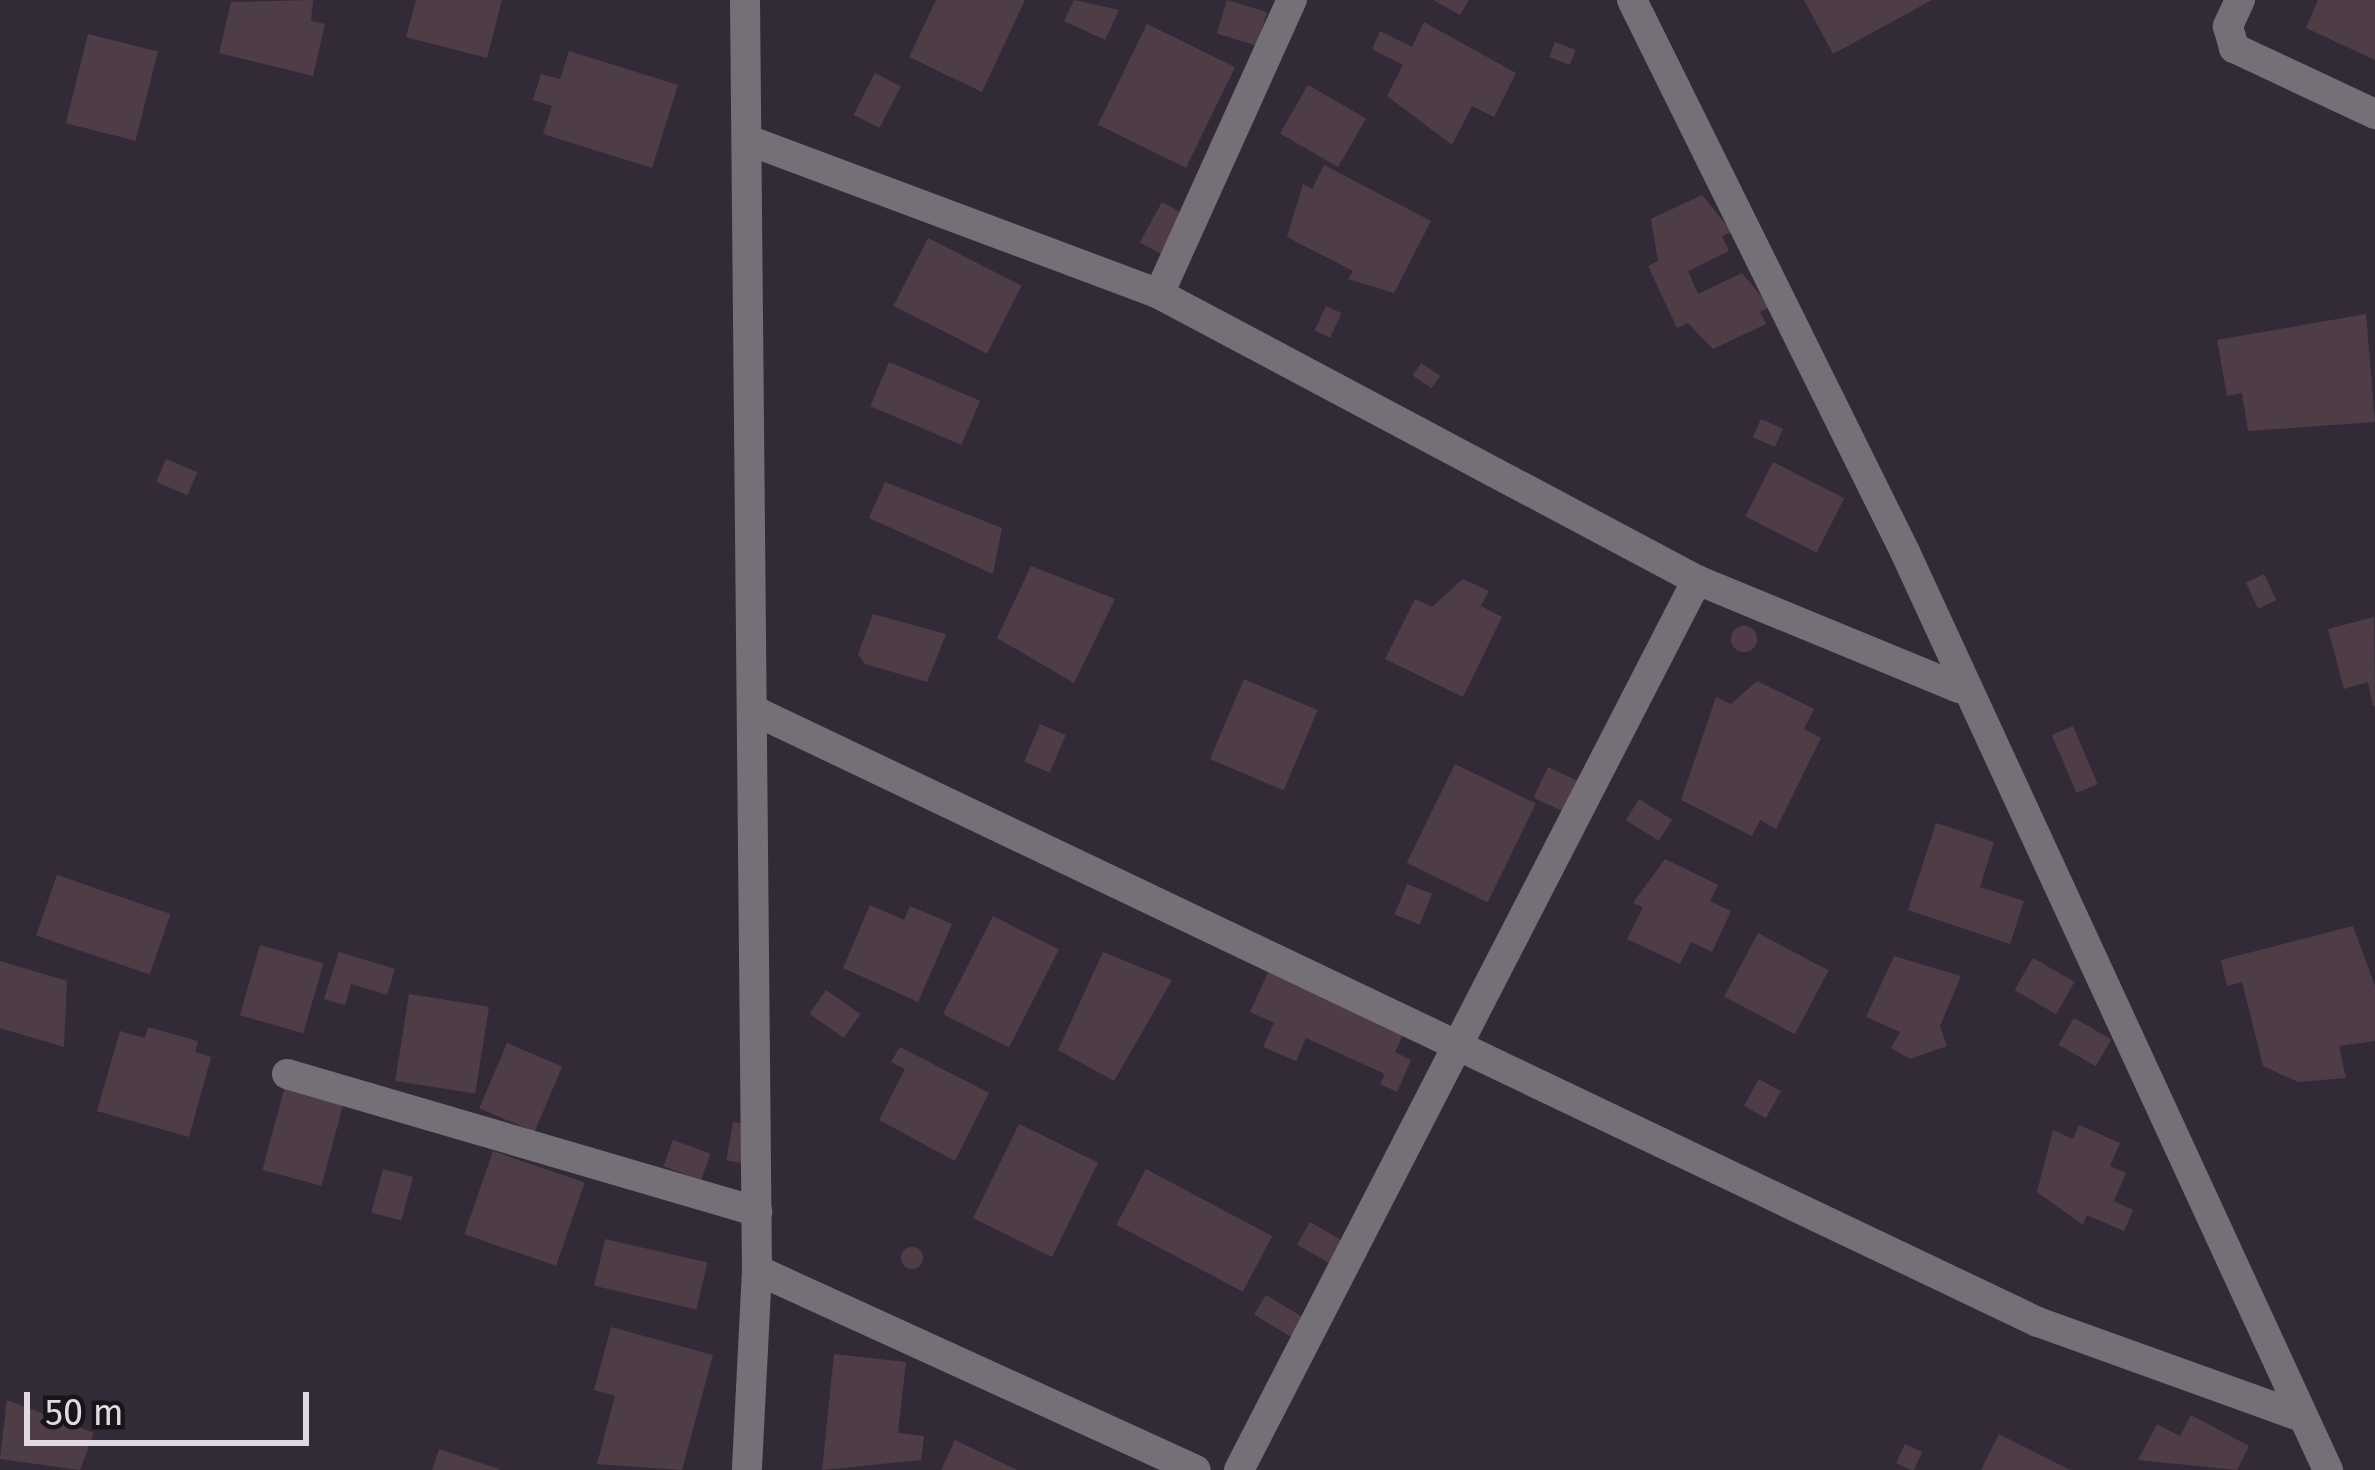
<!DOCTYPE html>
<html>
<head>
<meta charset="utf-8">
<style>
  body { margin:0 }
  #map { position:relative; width:2375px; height:1470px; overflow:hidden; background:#332a38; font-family:"Fira Sans",sans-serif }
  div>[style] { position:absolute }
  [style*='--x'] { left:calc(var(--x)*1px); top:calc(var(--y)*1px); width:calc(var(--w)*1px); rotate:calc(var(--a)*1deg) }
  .building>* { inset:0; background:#4e3d47; transform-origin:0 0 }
  .round { border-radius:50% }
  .minor>* { height:30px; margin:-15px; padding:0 15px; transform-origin:15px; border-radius:15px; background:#757077 }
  span { translate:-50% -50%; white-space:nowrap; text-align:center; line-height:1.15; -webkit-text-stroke:9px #19141a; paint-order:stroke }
  .scale { position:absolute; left:24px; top:1392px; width:285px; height:54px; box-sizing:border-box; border:6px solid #e0d9e2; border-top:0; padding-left:15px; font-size:36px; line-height:42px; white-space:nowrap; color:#e0d9e2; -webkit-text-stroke:9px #19141a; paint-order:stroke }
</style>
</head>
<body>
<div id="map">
  <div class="building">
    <i style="clip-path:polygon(313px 0,311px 21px,325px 24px,313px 76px,219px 53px,231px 2px)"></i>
    <i style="clip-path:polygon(416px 0,502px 0,487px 58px,406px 37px)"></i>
    <i style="clip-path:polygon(936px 0,1025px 0,982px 92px,909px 57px)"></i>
    <i style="clip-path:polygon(1074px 0,1119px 10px,1105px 40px,1064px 21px)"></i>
    <i style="left:1227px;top:0;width:42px;height:35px;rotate:17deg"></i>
    <i style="clip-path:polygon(1433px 0,1469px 0,1460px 15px)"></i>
    <i style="clip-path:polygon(1804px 0,1932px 0,1833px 54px)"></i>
    <i style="clip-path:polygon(2318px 0,2375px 0,2375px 60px,2306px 28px)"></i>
    <i style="clip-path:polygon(1424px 22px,1516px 73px,1494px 117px,1472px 106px,1452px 145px,1387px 96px,1403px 65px,1372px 49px,1380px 31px,1412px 47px)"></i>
    <i style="left:1147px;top:24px;width:98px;height:112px;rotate:26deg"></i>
    <i style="left:88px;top:34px;width:72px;height:92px;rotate:14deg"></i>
    <i style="left:1555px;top:42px;width:22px;height:16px;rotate:21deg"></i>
    <i style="clip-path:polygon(569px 51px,678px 85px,652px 168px,543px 134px,552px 106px,533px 100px,541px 74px,560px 79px)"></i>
    <i style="left:875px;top:73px;width:29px;height:47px;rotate:27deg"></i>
    <i style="left:1308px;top:85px;width:67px;height:56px;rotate:30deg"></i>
    <i style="clip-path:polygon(1324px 165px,1431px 221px,1394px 293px,1348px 279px,1353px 271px,1287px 237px,1303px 184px,1312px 189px)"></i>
    <i style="clip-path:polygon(1702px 195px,1732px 232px,1722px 236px,1729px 251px,1688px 271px,1698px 294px,1742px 273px,1770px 307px,1760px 312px,1766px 324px,1713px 349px,1688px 323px,1677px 328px,1648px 266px,1658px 261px,1651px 219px)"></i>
    <i style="left:1162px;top:202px;width:29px;height:46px;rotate:29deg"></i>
    <i style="left:928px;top:238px;width:105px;height:76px;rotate:27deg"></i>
    <i style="left:1326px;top:306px;width:17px;height:27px;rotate:25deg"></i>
    <i style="clip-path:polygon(2366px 314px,2375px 422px,2248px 431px,2242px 393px,2227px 396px,2217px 340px)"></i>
    <i style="left:889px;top:362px;width:99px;height:48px;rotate:23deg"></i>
    <i style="left:1421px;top:363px;width:23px;height:15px;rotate:34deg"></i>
    <i style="left:1761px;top:419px;width:24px;height:20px;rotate:24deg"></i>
    <i style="left:166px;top:459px;width:34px;height:25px;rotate:23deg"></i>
    <i style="left:1773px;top:462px;width:80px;height:61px;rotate:27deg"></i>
    <i style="clip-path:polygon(885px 482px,1002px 528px,993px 574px,869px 518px)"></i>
    <i style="clip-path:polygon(1031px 566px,1115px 599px,1074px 683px,997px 638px)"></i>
    <i style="left:2264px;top:574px;width:29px;height:20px;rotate:65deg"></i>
    <i style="clip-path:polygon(1463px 579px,1489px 591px,1481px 606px,1502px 617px,1463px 697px,1385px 659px,1415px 599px,1432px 607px)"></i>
    <i style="clip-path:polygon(873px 614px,946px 634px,927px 682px,865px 664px,858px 654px)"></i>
    <i style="clip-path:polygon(2374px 617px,2375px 706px,2373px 706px,2368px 682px,2344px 689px,2328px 629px)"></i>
    <i class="round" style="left:1731px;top:626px;width:26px;height:26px"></i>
    <i style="left:1244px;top:679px;width:80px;height:87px;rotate:23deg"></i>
    <i style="clip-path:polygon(1757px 681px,1814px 709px,1804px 729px,1821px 738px,1776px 829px,1760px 820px,1752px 836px,1681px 800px,1716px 697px,1731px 704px)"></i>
    <i style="left:1040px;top:724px;width:28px;height:41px;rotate:23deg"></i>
    <i style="left:2073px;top:726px;width:63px;height:23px;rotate:67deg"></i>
    <i style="left:1455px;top:764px;width:90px;height:110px;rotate:26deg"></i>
    <i style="left:1548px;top:767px;width:35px;height:34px;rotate:25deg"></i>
    <i style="left:1639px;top:799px;width:39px;height:25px;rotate:32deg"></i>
    <i style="clip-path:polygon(1936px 823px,1994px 842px,1980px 887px,2024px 901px,2010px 944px,1908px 910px)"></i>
    <i style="clip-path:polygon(1665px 859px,1718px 885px,1710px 901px,1731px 911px,1712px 952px,1691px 942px,1680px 964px,1627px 939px,1643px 907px,1633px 903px)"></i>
    <i style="left:57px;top:875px;width:120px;height:64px;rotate:19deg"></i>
    <i style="left:1407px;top:884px;width:27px;height:33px;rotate:22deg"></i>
    <i style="clip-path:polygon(870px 905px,904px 920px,910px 906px,952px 924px,918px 1002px,843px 968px)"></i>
    <i style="left:993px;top:916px;width:74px;height:110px;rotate:27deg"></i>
    <i style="clip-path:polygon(2353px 926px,2375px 986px,2375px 1041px,2339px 1046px,2346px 1078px,2298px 1082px,2263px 1066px,2242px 982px,2227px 986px,2221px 960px)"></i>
    <i style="left:1758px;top:933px;width:80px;height:72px;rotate:28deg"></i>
    <i style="left:260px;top:945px;width:66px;height:73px;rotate:16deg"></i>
    <i style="clip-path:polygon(339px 952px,395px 969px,387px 995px,351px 984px,345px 1005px,324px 999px)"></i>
    <i style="clip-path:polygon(1103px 952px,1172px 980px,1114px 1081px,1058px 1050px)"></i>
    <i style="clip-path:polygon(1894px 956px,1961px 976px,1940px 1026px,1947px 1046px,1910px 1059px,1891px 1048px,1900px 1032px,1866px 1017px)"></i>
    <i style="left:2033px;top:958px;width:48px;height:37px;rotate:30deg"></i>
    <i style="clip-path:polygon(0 961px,67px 981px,64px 1047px,0 1028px)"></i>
    <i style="clip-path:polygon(1270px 968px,1405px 1030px,1395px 1052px,1411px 1060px,1397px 1092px,1380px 1084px,1385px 1074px,1306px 1038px,1296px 1061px,1263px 1047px,1274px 1023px,1250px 1012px)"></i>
    <i style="left:826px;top:990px;width:42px;height:29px;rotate:35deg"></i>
    <i style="left:409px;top:994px;width:81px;height:88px;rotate:9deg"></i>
    <i style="left:2074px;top:1018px;width:43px;height:31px;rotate:30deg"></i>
    <i style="clip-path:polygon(148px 1027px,198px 1041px,195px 1052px,211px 1057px,189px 1137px,97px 1111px,120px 1031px,145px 1038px)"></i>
    <i style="left:507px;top:1043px;width:60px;height:71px;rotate:23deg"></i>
    <i style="clip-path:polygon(900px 1047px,989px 1093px,955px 1161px,879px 1120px,905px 1069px,891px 1062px)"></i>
    <i style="left:1759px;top:1079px;width:25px;height:31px;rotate:29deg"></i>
    <i style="left:285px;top:1086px;width:61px;height:87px;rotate:15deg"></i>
    <i style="left:733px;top:1122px;width:17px;height:39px;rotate:10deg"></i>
    <i style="left:1019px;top:1124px;width:88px;height:105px;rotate:26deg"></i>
    <i style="clip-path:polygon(2079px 1125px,2120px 1143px,2110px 1166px,2126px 1173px,2114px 1201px,2133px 1210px,2124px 1231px,2087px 1215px,2083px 1225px,2037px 1192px,2053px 1130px,2073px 1139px)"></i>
    <i style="left:673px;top:1140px;width:40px;height:28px;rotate:20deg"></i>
    <i style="left:493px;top:1151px;width:97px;height:88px;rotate:19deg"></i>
    <i style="left:383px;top:1169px;width:31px;height:45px;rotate:15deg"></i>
    <i style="left:1146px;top:1169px;width:143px;height:63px;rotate:28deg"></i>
    <i style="left:1310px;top:1222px;width:40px;height:26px;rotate:30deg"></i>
    <i style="left:605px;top:1239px;width:105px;height:48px;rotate:13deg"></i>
    <i class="round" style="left:901px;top:1247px;width:22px;height:22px"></i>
    <i style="left:1266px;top:1295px;width:51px;height:23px;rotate:31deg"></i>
    <i style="clip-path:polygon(611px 1327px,713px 1355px,682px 1470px,597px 1464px,615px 1396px,594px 1390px)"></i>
    <i style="clip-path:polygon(834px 1354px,906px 1362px,898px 1433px,924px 1436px,921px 1460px,822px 1470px)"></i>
    <i style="clip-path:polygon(7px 1400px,94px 1433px,80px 1470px,0 1459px)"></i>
    <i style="clip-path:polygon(2191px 1415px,2249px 1446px,2237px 1470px,2138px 1460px,2157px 1424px,2180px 1436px)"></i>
    <i style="clip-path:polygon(1999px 1434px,2070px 1470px,1981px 1470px)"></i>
    <i style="clip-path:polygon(955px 1440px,1017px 1470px,941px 1470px)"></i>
    <i style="left:1905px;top:1444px;width:19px;height:21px;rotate:25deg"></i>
    <i style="clip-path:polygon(439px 1449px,499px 1469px,499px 1470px,432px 1470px)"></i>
  </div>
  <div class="minor">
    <i style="--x:745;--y:0;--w:1270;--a:89.46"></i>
    <i style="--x:757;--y:1270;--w:200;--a:92.9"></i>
    <i style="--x:1632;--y:0;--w:616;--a:63.68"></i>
    <i style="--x:1905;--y:552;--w:1011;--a:65.26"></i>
    <i style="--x:2240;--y:0;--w:29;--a:115"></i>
    <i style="--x:2228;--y:26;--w:23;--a:75"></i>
    <i style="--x:2234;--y:48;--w:156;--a:25.1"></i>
    <i style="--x:753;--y:142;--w:434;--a:20.5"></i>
    <i style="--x:1159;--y:294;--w:609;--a:28"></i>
    <i style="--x:1697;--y:580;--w:283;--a:22.4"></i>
    <i style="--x:1159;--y:294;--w:323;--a:-65.7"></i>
    <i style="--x:755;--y:711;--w:1421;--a:25.47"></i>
    <i style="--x:2038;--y:1322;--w:275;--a:19.8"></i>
    <i style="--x:287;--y:1074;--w:490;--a:16.3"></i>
    <i style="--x:757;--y:1270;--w:482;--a:24.5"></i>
    <i style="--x:1239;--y:1470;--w:1001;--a:-62.77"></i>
  </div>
  <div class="scale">50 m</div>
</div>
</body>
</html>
